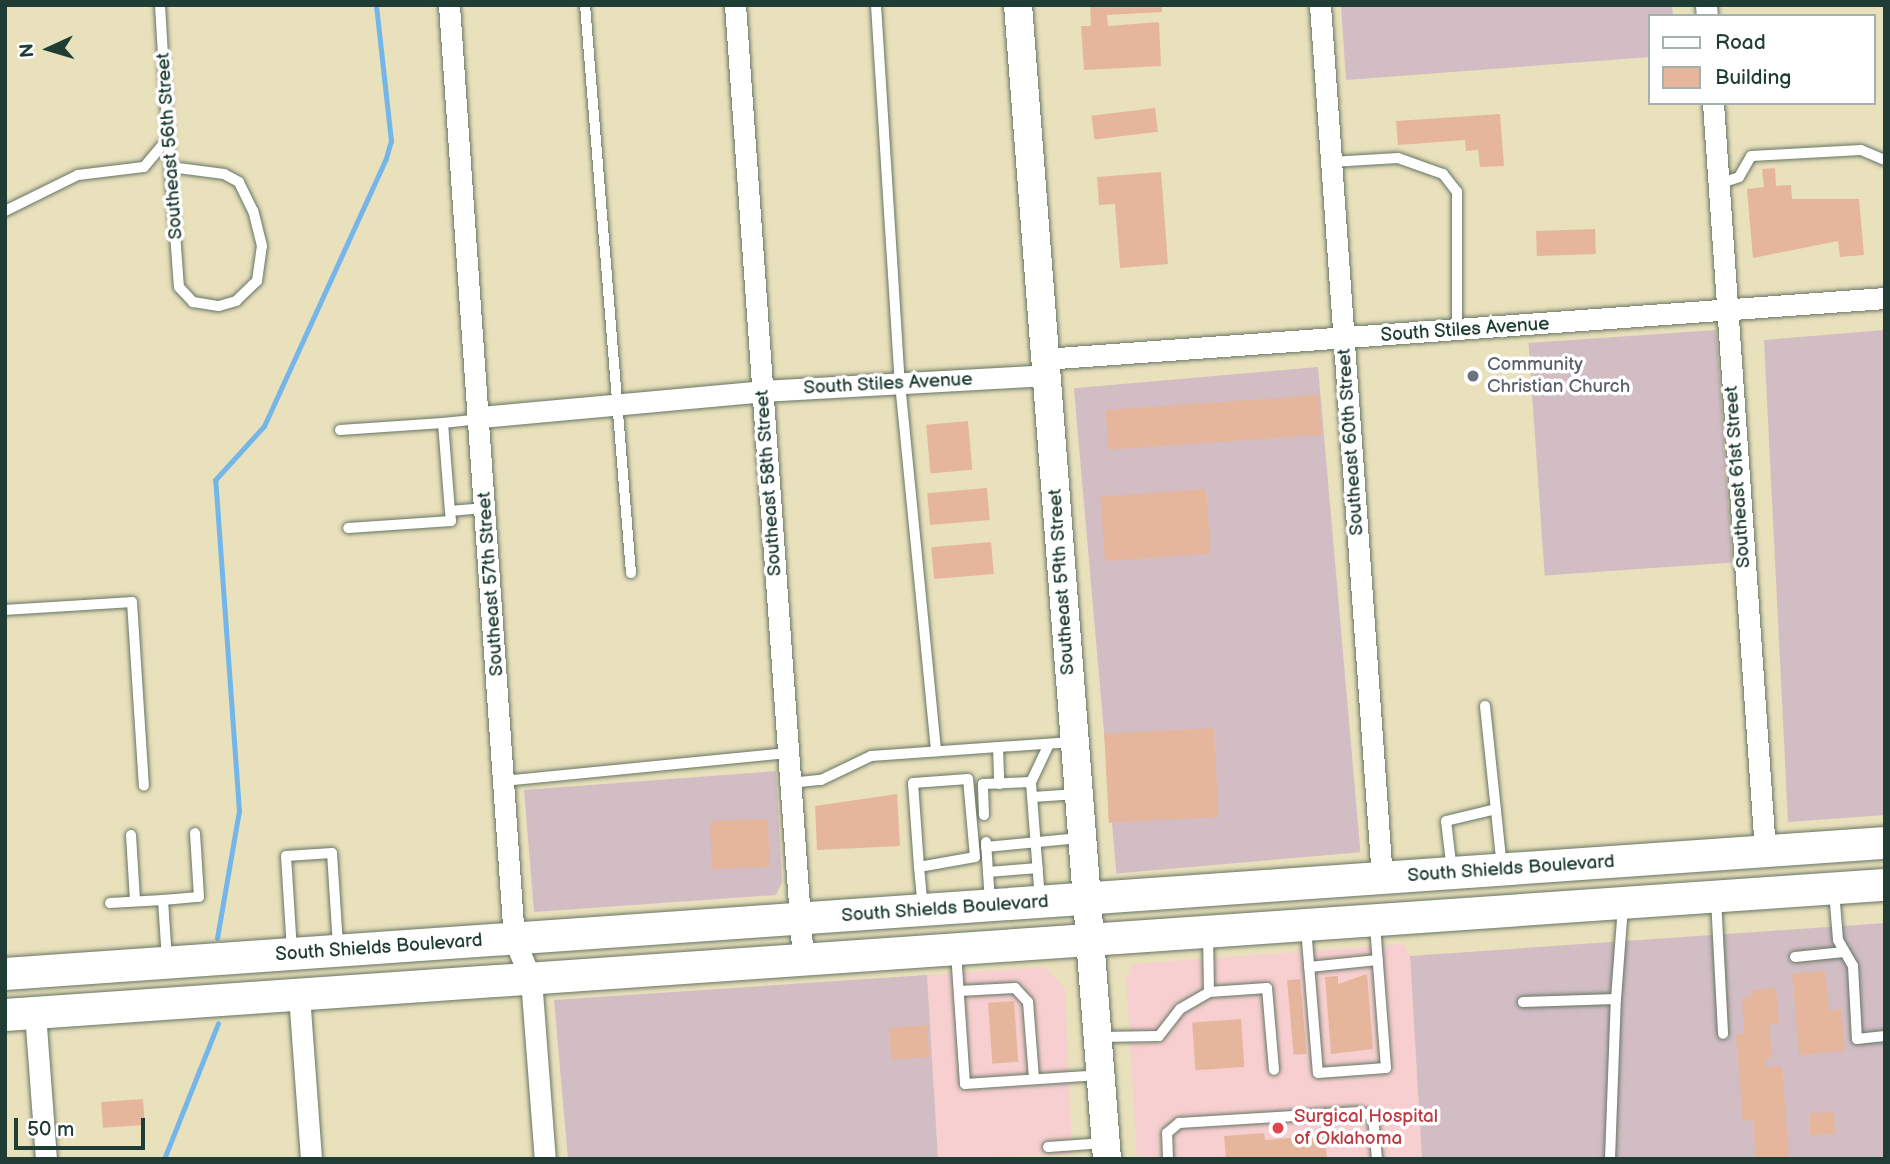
<!DOCTYPE html>
<html>
<head>
<meta charset="utf-8">
<style>
  body { margin:0 }
  #map { position:relative; width:1890px; height:1164px; overflow:hidden; background:#e9e0bc; font-family:"Balsamiq Sans",sans-serif }
  div>[style] { position:absolute }
  [style*='--x'] { left:calc(var(--x)*1px); top:calc(var(--y)*1px); width:calc(var(--w)*1px); rotate:calc(var(--a)*1deg) }
  .built>* { inset:0; background:#f7cfd0 }
  .industrial>* { inset:0; background:#d2bdc5; transform-origin:0 0 }
  .stream>* { height:5px; margin:-2.5px; padding:0 2.5px; transform-origin:2.5px; border-radius:2.5px; background:#74b6e9 }
  .building>* { inset:0; background:#e6b69c; transform-origin:0 0 }
  .roads { filter:drop-shadow(0 0 2px #667664) drop-shadow(0 0 2px #667664) }
  .lane>* { height:10px; margin:-5px; padding:0 5px; transform-origin:5px; border-radius:5px; background:#fff }
  .street>* { height:21px; margin:-10.5px; padding:0 10.5px; transform-origin:10.5px; border-radius:10.5px; background:#fff }
  .secondary>* { height:28px; margin:-14px; padding:0 14px; transform-origin:14px; border-radius:14px; background:#fff }
  .primary>* { height:32px; margin:-16px; padding:0 16px; transform-origin:16px; border-radius:16px; background:#fff }
  .dots>* { width:19px; height:19px; translate:-50% -50%; box-sizing:border-box; border:4px solid #fff; border-radius:50% }
  span { translate:-50% -50%; white-space:nowrap; text-align:center; line-height:1.15; -webkit-text-stroke:7px #fff; paint-order:stroke }
  .street-label { font-size:19px; color:#1f3d34 }
  .worship-label { font-size:19px; color:#5b616d }
  .left { translate:0 -50%; text-align:left }
  .health-label { font-size:19px; color:#be3a42 }
  .frame { position:absolute; inset:0; border:7px solid #1f3d34; pointer-events:none }
  .legend { position:absolute; left:1648px; top:14px; width:228px; height:91px; box-sizing:border-box; background:#fff; border:2px solid #a5b1ae; margin:0; padding:9px 12px; list-style:none; font-size:21px; color:#1f3d34 }
  .legend li { display:flex; align-items:center; gap:14px; height:35px }
  .legend b { width:35px; border:2px solid #a5b1ae }
  .north { position:absolute; left:14px; top:14px; width:70px; height:70px; -webkit-text-stroke:5px #fff; paint-order:stroke; rotate:266deg; font-size:19px; font-weight:700; line-height:28px; text-align:center; color:#1f3d34 }
  .north::after { content:''; display:block; margin:auto; width:24px; height:32px; background:#1f3d34; clip-path:polygon(50% 0,100% 100%,50% 72%,0 100%) }
  .scale { position:absolute; left:14px; top:1118px; width:131px; height:32px; box-sizing:border-box; border:4px solid #1f3d34; border-top:0; padding-left:9px; font-size:21px; line-height:24px; white-space:nowrap; color:#1f3d34; -webkit-text-stroke:5px #fff; paint-order:stroke }
</style>
</head>
<body>
<div id="map">
  <div class="built">
    <i style="clip-path:polygon(1404px 944px,1410px 956px,1422px 1159px,1137px 1159px,1126px 977px,1133px 964px)"></i>
    <i style="clip-path:polygon(1044px 967px,1065px 988px,1072px 1154px,938px 1159px,927px 975px)"></i>
  </div>
  <div class="industrial">
    <i style="clip-path:polygon(1341px 5px,1672px 5px,1673px 16px,1650px 16px,1650px 57px,1346px 80px)"></i>
    <i style="left:1716px;top:330px;width:233px;height:188px;rotate:86deg"></i>
    <i style="clip-path:polygon(1885px 330px,1885px 815px,1788px 822px,1764px 340px)"></i>
    <i style="left:1318px;top:367px;width:487px;height:245px;rotate:85deg"></i>
    <i style="clip-path:polygon(776px 771px,782px 882px,776px 895px,534px 912px,524px 790px)"></i>
    <i style="clip-path:polygon(1885px 923px,1885px 1159px,1422px 1159px,1410px 956px)"></i>
    <i style="clip-path:polygon(927px 975px,938px 1159px,568px 1159px,554px 1000px)"></i>
  </div>
  <div class="stream">
    <i style="--x:217;--y:938;--w:129;--a:-80.2"></i>
    <i style="--x:239;--y:811;--w:332;--a:-94.1"></i>
    <i style="--x:215;--y:480;--w:73;--a:-47.8"></i>
    <i style="--x:264;--y:426;--w:294;--a:-65.5"></i>
    <i style="--x:386;--y:158;--w:18;--a:-74"></i>
    <i style="--x:391;--y:141;--w:137;--a:-96.3"></i>
    <i style="--x:164;--y:1159;--w:146;--a:-68.3"></i>
  </div>
  <div class="building">
    <i style="clip-path:polygon(1090px 5px,1162px 5px,1162px 12px,1107px 15px,1108px 26px,1159px 22px,1161px 66px,1084px 70px,1081px 26px,1091px 26px)"></i>
    <i style="left:1155px;top:108px;width:24px;height:64px;rotate:83deg"></i>
    <i style="clip-path:polygon(1500px 114px,1504px 166px,1480px 167px,1478px 150px,1466px 151px,1465px 140px,1398px 145px,1396px 121px)"></i>
    <i style="clip-path:polygon(1775px 168px,1776px 186px,1791px 185px,1792px 199px,1859px 199px,1864px 255px,1840px 257px,1838px 241px,1753px 258px,1747px 189px,1764px 187px,1762px 169px)"></i>
    <i style="clip-path:polygon(1161px 172px,1168px 264px,1120px 268px,1115px 204px,1099px 205px,1097px 177px)"></i>
    <i style="left:1595px;top:229px;width:25px;height:59px;rotate:88deg"></i>
    <i style="left:1319px;top:395px;width:40px;height:214px;rotate:86deg"></i>
    <i style="left:968px;top:421px;width:49px;height:42px;rotate:85deg"></i>
    <i style="left:987px;top:488px;width:32px;height:60px;rotate:85deg"></i>
    <i style="left:1206px;top:489px;width:65px;height:106px;rotate:86deg"></i>
    <i style="left:991px;top:542px;width:32px;height:60px;rotate:85deg"></i>
    <i style="left:1214px;top:728px;width:89px;height:110px;rotate:87deg"></i>
    <i style="clip-path:polygon(897px 794px,900px 846px,817px 850px,815px 806px)"></i>
    <i style="left:768px;top:819px;width:48px;height:58px;rotate:88deg"></i>
    <i style="clip-path:polygon(1825px 971px,1829px 1011px,1841px 1009px,1845px 1051px,1799px 1055px,1792px 974px)"></i>
    <i style="clip-path:polygon(1367px 974px,1373px 1049px,1331px 1054px,1325px 977px,1338px 976px,1338px 984px)"></i>
    <i style="left:1300px;top:979px;width:75px;height:13px;rotate:85deg"></i>
    <i style="clip-path:polygon(1776px 988px,1779px 1023px,1769px 1024px,1772px 1058px,1765px 1058px,1766px 1067px,1782px 1066px,1789px 1159px,1756px 1159px,1753px 1120px,1743px 1121px,1736px 1034px,1744px 1034px,1742px 998px,1752px 997px,1752px 990px)"></i>
    <i style="left:1014px;top:1001px;width:61px;height:26px;rotate:86deg"></i>
    <i style="left:1241px;top:1019px;width:48px;height:49px;rotate:86deg"></i>
    <i style="left:927px;top:1025px;width:32px;height:38px;rotate:86deg"></i>
    <i style="left:143px;top:1099px;width:26px;height:42px;rotate:86deg"></i>
    <i style="left:1834px;top:1112px;width:22px;height:25px;rotate:87deg"></i>
    <i style="clip-path:polygon(1264px 1133px,1265px 1140px,1325px 1135px,1327px 1159px,1226px 1159px,1224px 1136px)"></i>
  </div>
  <div class="roads">
    <div class="lane">
      <i style="--x:160;--y:5;--w:133;--a:86.6"></i>
      <i style="--x:168;--y:138;--w:149;--a:85.8"></i>
      <i style="--x:179;--y:287;--w:21;--a:47"></i>
      <i style="--x:193;--y:302;--w:26;--a:9"></i>
      <i style="--x:219;--y:306;--w:18;--a:-16"></i>
      <i style="--x:236;--y:301;--w:29;--a:-44"></i>
      <i style="--x:257;--y:281;--w:35;--a:-82"></i>
      <i style="--x:262;--y:246;--w:36;--a:-104"></i>
      <i style="--x:253;--y:211;--w:32;--a:-116"></i>
      <i style="--x:239;--y:182;--w:17;--a:-152"></i>
      <i style="--x:224;--y:174;--w:54;--a:-172.6"></i>
      <i style="--x:585;--y:5;--w:570;--a:85.37"></i>
      <i style="--x:876;--y:5;--w:379;--a:86.4"></i>
      <i style="--x:900;--y:383;--w:370;--a:84.4"></i>
      <i style="--x:1331;--y:162;--w:67;--a:-3.4"></i>
      <i style="--x:1398;--y:158;--w:48;--a:19.6"></i>
      <i style="--x:1443;--y:174;--w:23;--a:52"></i>
      <i style="--x:1457;--y:192;--w:138;--a:90"></i>
      <i style="--x:1718;--y:184;--w:22;--a:-18"></i>
      <i style="--x:1739;--y:177;--w:24;--a:-60"></i>
      <i style="--x:1751;--y:156;--w:110;--a:-3.1"></i>
      <i style="--x:1861;--y:150;--w:26;--a:23"></i>
      <i style="--x:5;--y:211;--w:81;--a:-26.3"></i>
      <i style="--x:78;--y:175;--w:66;--a:-6.9"></i>
      <i style="--x:144;--y:167;--w:38;--a:-50"></i>
      <i style="--x:443;--y:423;--w:37;--a:-6"></i>
      <i style="--x:340;--y:430;--w:103;--a:-3.9"></i>
      <i style="--x:443;--y:423;--w:88;--a:85.5"></i>
      <i style="--x:450;--y:511;--w:10;--a:84"></i>
      <i style="--x:451;--y:521;--w:103;--a:176.1"></i>
      <i style="--x:450;--y:511;--w:36;--a:-5"></i>
      <i style="--x:5;--y:610;--w:127;--a:-3.6"></i>
      <i style="--x:132;--y:602;--w:184;--a:86.3"></i>
      <i style="--x:1485;--y:706;--w:162;--a:84"></i>
      <i style="--x:998;--y:747;--w:37;--a:88"></i>
      <i style="--x:503;--y:781;--w:286;--a:-5.6"></i>
      <i style="--x:790;--y:783;--w:31;--a:-6"></i>
      <i style="--x:821;--y:780;--w:55;--a:-25.6"></i>
      <i style="--x:871;--y:756;--w:202;--a:-4"></i>
      <i style="--x:1033;--y:797;--w:44;--a:-3.9"></i>
      <i style="--x:984;--y:815;--w:31;--a:-92"></i>
      <i style="--x:983;--y:784;--w:48;--a:-2.4"></i>
      <i style="--x:131;--y:835;--w:66;--a:86.5"></i>
      <i style="--x:986;--y:842;--w:61;--a:86.2"></i>
      <i style="--x:986;--y:847;--w:94;--a:-5.5"></i>
      <i style="--x:919;--y:867;--w:57;--a:-10.1"></i>
      <i style="--x:975;--y:857;--w:78;--a:-95.1"></i>
      <i style="--x:968;--y:779;--w:55;--a:175.8"></i>
      <i style="--x:913;--y:783;--w:84;--a:85.9"></i>
      <i style="--x:919;--y:867;--w:42;--a:84.6"></i>
      <i style="--x:1452;--y:871;--w:50;--a:-96.8"></i>
      <i style="--x:1446;--y:821;--w:51;--a:-13.5"></i>
      <i style="--x:988;--y:872;--w:50;--a:-4.6"></i>
      <i style="--x:1834;--y:891;--w:49;--a:85.3"></i>
      <i style="--x:1838;--y:940;--w:30;--a:60"></i>
      <i style="--x:1853;--y:966;--w:73;--a:86.9"></i>
      <i style="--x:1857;--y:1039;--w:28;--a:-6"></i>
      <i style="--x:1716;--y:899;--w:135;--a:87"></i>
      <i style="--x:163;--y:900;--w:36;--a:-5"></i>
      <i style="--x:199;--y:897;--w:64;--a:-93.6"></i>
      <i style="--x:1040;--y:900;--w:118;--a:-94.4"></i>
      <i style="--x:1031;--y:782;--w:42;--a:-64.7"></i>
      <i style="--x:110;--y:903;--w:53;--a:-3.2"></i>
      <i style="--x:163;--y:900;--w:60;--a:86.2"></i>
      <i style="--x:1306;--y:928;--w:145;--a:85.3"></i>
      <i style="--x:1318;--y:1073;--w:68;--a:-4.2"></i>
      <i style="--x:1386;--y:1068;--w:144;--a:-94.4"></i>
      <i style="--x:292;--y:951;--w:95;--a:-93.6"></i>
      <i style="--x:286;--y:856;--w:46;--a:-3.7"></i>
      <i style="--x:332;--y:853;--w:94;--a:86.3"></i>
      <i style="--x:956;--y:952;--w:132;--a:86.1"></i>
      <i style="--x:965;--y:1084;--w:134;--a:-3.8"></i>
      <i style="--x:1795;--y:957;--w:49;--a:-5.8"></i>
      <i style="--x:1309;--y:967;--w:69;--a:-5.8"></i>
      <i style="--x:959;--y:991;--w:56;--a:-3.1"></i>
      <i style="--x:1015;--y:988;--w:19;--a:47"></i>
      <i style="--x:1028;--y:1002;--w:77;--a:85.5"></i>
      <i style="--x:1209;--y:992;--w:58;--a:-3.9"></i>
      <i style="--x:1267;--y:988;--w:82;--a:85.1"></i>
      <i style="--x:1523;--y:1002;--w:93;--a:-1.8"></i>
      <i style="--x:1616;--y:999;--w:93;--a:-85.7"></i>
      <i style="--x:1099;--y:1037;--w:60;--a:-1"></i>
      <i style="--x:1159;--y:1036;--w:34;--a:-52"></i>
      <i style="--x:1180;--y:1009;--w:34;--a:-30"></i>
      <i style="--x:1209;--y:992;--w:59;--a:-91"></i>
      <i style="--x:1048;--y:1147;--w:57;--a:-4"></i>
      <i style="--x:1168;--y:1159;--w:26;--a:-92"></i>
      <i style="--x:1167;--y:1133;--w:16;--a:-40"></i>
      <i style="--x:1179;--y:1123;--w:180;--a:-3.5"></i>
      <i style="--x:1359;--y:1112;--w:15;--a:16"></i>
      <i style="--x:1373;--y:1116;--w:43;--a:84.7"></i>
      <i style="--x:1610;--y:1159;--w:160;--a:-87.9"></i>
    </div>
    <div class="street">
      <i style="--x:449;--y:5;--w:936;--a:86.02"></i>
      <i style="--x:514;--y:939;--w:43;--a:67"></i>
      <i style="--x:531;--y:979;--w:181;--a:85.6"></i>
      <i style="--x:735;--y:5;--w:958;--a:85.93"></i>
      <i style="--x:1320;--y:5;--w:875;--a:85.94"></i>
      <i style="--x:1706;--y:5;--w:11;--a:85"></i>
      <i style="--x:1713;--y:103;--w:750;--a:86.02"></i>
      <i style="--x:1044;--y:359;--w:843;--a:-4.15"></i>
      <i style="--x:480;--y:417;--w:284;--a:-5.2"></i>
      <i style="--x:763;--y:391;--w:283;--a:-3.2"></i>
      <i style="--x:299;--y:995;--w:164;--a:85.8"></i>
      <i style="--x:35;--y:1013;--w:146;--a:85.7"></i>
    </div>
    <div class="secondary">
      <i style="--x:1018;--y:5;--w:1157;--a:85.59"></i>
    </div>
    <div class="primary">
      <i style="--x:5;--y:974;--w:1885;--a:-3.99"></i>
      <i style="--x:5;--y:1015;--w:1884;--a:-3.96"></i>
    </div>
  </div>
  <div class="dots">
    <i style="left:1473px;top:376px;background:#6b7280"></i>
    <i style="left:1278px;top:1128px;background:#e0444e"></i>
  </div>
  <div class="street-label">
    <span style="left:170px;top:146px;rotate:-94deg">Southeast 56th Street</span>
    <span style="left:1465px;top:330px;rotate:-4deg">South Stiles Avenue</span>
    <span style="left:888px;top:384px;rotate:-3deg">South Stiles Avenue</span>
    <span style="left:1351px;top:442px;rotate:-94deg">Southeast 60th Street</span>
    <span style="left:1738px;top:477px;rotate:-94deg">Southeast 61st Street</span>
    <span style="left:769px;top:483px;rotate:-94deg">Southeast 58th Street</span>
    <span style="left:1062px;top:582px;rotate:-94deg">Southeast 59th Street</span>
    <span style="left:491px;top:584px;rotate:-94deg">Southeast 57th Street</span>
    <span style="left:1511px;top:869px;rotate:-4deg">South Shields Boulevard</span>
    <span style="left:945px;top:909px;rotate:-4deg">South Shields Boulevard</span>
    <span style="left:379px;top:948px;rotate:-4deg">South Shields Boulevard</span>
  </div>
  <div class="worship-label">
    <span class="left" style="left:1487px;top:376px">Community<br>Christian Church</span>
  </div>
  <div class="health-label">
    <span class="left" style="left:1294px;top:1128px">Surgical Hospital<br>of Oklahoma</span>
  </div>
  <div class="frame"></div>
  <ul class="legend">
  <li><b style="height:9px;background:#fff"></b>Road</li>
  <li><b style="height:19px;background:#e6b69c"></b>Building</li>
  </ul>
  <div class="north">N</div>
  <div class="scale">50 m</div>
</div>
</body>
</html>
